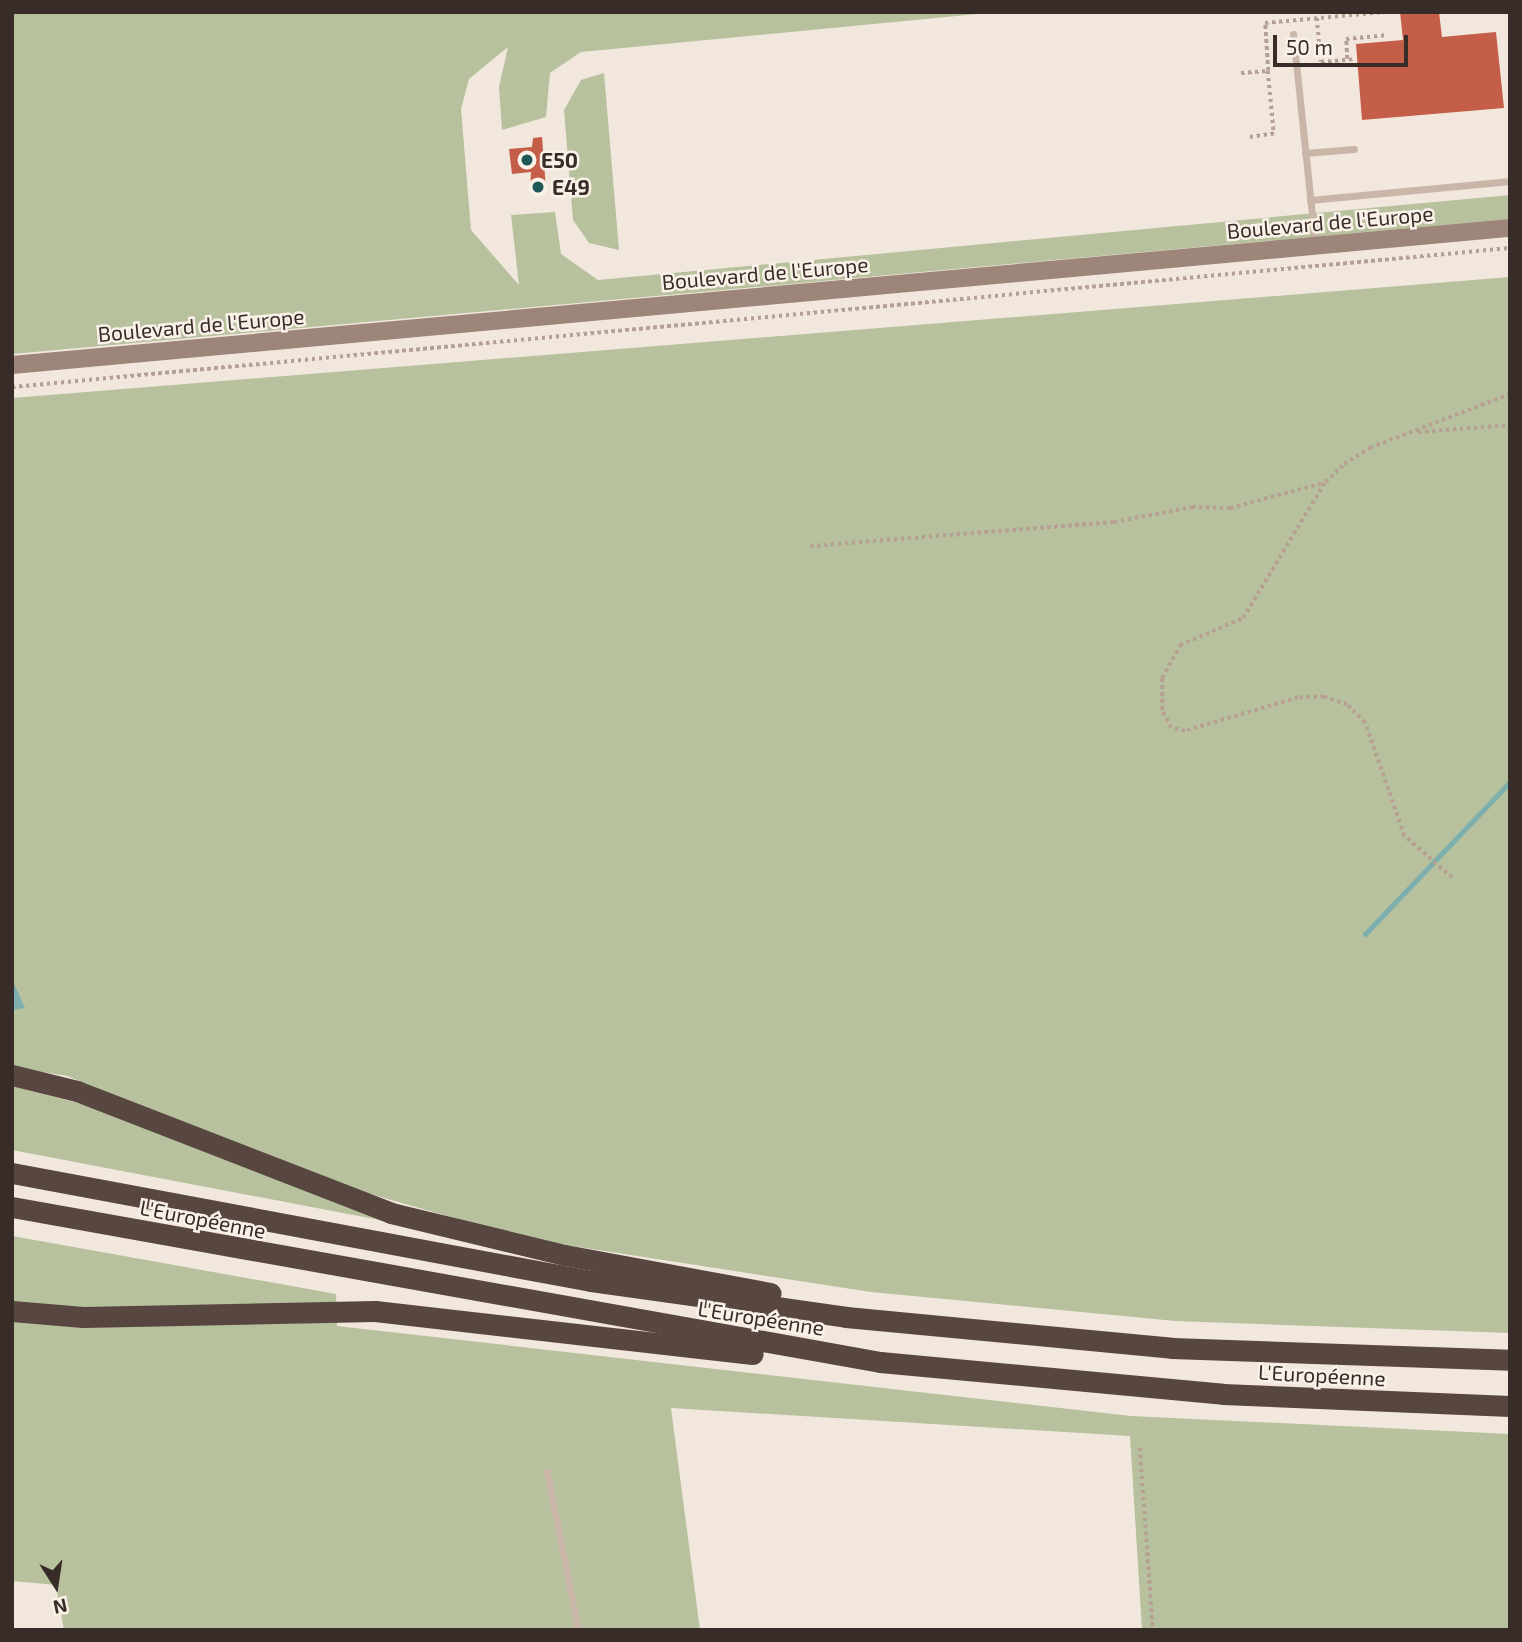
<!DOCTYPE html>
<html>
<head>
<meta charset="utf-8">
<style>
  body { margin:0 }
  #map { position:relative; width:1522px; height:1642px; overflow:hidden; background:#f2e7dd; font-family:"Exo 2",sans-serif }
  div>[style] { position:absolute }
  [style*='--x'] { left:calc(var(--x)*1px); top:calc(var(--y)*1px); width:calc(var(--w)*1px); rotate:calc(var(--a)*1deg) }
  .green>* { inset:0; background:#b7c19d }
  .water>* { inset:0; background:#7cafae }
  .stream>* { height:5px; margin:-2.5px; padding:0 2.5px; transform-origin:2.5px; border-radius:2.5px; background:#7cafae }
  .building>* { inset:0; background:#c55e48 }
  .path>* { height:3.5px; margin-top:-1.75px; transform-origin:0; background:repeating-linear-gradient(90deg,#b6a093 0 3.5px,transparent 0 7px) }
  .lane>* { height:7px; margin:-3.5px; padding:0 3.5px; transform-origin:3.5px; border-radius:3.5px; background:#cab6a8 }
  .secondary>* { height:18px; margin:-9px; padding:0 9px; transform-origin:9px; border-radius:9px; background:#9e857a }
  .highway>* { height:21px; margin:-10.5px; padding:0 10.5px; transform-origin:10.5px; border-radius:10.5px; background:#584640 }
  .dots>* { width:19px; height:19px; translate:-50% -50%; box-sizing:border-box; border:4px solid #faf1e9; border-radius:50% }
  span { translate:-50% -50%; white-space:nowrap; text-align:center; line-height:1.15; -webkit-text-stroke:5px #faf1e9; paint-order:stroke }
  .poi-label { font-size:21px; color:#372c28; font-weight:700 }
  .left { translate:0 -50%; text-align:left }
  .street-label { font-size:21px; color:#372c28 }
  .frame { position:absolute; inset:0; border:14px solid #372c28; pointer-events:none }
  .north { position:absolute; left:21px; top:1551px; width:70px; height:70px; -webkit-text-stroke:5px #faf1e9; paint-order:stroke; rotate:168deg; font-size:19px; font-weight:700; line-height:28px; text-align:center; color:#372c28 }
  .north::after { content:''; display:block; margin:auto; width:24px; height:32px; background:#372c28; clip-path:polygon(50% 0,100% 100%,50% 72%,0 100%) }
  .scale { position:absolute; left:1273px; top:35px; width:135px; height:32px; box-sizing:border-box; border:4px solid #372c28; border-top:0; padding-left:9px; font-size:21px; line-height:24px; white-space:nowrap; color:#372c28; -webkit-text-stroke:5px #faf1e9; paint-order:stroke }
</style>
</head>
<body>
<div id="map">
  <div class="green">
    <i style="clip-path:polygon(12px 12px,998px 12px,581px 52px,550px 73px,546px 117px,502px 130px,499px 87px,508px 47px,469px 79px,461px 109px,471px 230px,519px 285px,511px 215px,555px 212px,561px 254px,598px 280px,1510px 195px,1510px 219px,12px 354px)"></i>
    <i style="clip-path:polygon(604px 73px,619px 250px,589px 243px,573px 220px,564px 110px,581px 80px)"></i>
    <i style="clip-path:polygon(1510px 277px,1510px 1333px,1175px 1321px,871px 1292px,527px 1239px,325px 1181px,67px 1076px,12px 1067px,12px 398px)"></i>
    <i style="clip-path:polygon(12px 1086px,90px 1106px,390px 1222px,12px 1150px)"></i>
    <i style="clip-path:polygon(12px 1236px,336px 1294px,337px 1326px,1131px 1416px,1510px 1434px,1510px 1630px,1142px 1630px,1130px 1436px,671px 1408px,700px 1630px,64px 1630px,56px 1585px,12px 1581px)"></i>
  </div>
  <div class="water">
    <i style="clip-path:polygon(12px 979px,25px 1008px,12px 1010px)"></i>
  </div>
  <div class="stream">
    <i style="--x:1365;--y:934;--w:210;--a:-46.4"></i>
  </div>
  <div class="building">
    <i style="clip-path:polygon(1400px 12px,1439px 12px,1442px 37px,1496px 32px,1504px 108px,1362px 120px,1356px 44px,1403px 40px)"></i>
    <i style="clip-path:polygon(542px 137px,546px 189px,530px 191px,531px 172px,512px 174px,509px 149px,532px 147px,533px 138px)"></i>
  </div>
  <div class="path">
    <i style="--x:1317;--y:18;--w:44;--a:84.8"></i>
    <i style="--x:1321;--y:62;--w:33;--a:-5"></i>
    <i style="--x:1347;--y:59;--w:20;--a:-93"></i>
    <i style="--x:1346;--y:39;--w:42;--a:-5.4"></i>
    <i style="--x:1268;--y:71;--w:48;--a:-93.6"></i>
    <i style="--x:1265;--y:23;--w:120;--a:-5.3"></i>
    <i style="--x:1241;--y:73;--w:27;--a:-4"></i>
    <i style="--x:1268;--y:71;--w:63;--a:84.6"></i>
    <i style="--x:1274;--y:134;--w:27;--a:172"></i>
    <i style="--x:12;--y:387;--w:1504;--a:-5.3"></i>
    <i style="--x:1418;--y:432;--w:92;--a:-4.4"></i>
    <i style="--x:810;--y:546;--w:305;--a:-4.5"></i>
    <i style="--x:1114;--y:522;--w:79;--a:-10.9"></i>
    <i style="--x:1192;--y:507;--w:38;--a:2"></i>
    <i style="--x:1230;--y:508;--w:96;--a:-15"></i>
    <i style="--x:1452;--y:878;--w:64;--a:-138.8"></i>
    <i style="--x:1404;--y:836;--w:120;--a:-109"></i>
    <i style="--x:1365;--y:723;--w:25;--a:-135"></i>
    <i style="--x:1347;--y:705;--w:24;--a:-161"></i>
    <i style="--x:1324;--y:697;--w:26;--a:178"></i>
    <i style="--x:1298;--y:698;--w:118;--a:163.7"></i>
    <i style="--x:1185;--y:731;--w:14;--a:-168"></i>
    <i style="--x:1171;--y:728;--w:20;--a:-117"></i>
    <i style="--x:1162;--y:710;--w:32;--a:-90"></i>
    <i style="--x:1162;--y:678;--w:38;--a:-61"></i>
    <i style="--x:1180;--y:645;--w:69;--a:-23.2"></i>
    <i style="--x:1243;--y:618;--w:159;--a:-58.9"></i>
    <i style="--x:1325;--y:482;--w:26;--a:-43"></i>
    <i style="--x:1344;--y:464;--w:31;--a:-32"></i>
    <i style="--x:1370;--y:448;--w:150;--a:-21.1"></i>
    <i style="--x:1140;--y:1448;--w:182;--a:85.9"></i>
  </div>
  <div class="lane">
    <i style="--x:1293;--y:34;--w:212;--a:84"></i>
    <i style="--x:1305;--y:153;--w:49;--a:-4.7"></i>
    <i style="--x:1310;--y:200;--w:201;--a:-5.4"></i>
    <i style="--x:547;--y:1472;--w:161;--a:78.9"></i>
  </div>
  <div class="secondary">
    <i style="--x:12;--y:365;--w:1504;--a:-5.23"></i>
  </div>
  <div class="highway">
    <i style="--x:12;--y:1075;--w:67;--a:13.8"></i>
    <i style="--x:77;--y:1091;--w:337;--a:21.2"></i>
    <i style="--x:391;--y:1213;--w:179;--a:13.6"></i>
    <i style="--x:565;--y:1255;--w:209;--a:10.5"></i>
    <i style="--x:12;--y:1173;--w:589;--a:10.57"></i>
    <i style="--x:591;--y:1281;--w:258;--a:8"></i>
    <i style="--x:846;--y:1317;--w:327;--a:5.4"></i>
    <i style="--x:1172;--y:1348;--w:338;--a:2"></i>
    <i style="--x:12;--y:1207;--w:882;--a:10.12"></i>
    <i style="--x:880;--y:1362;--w:344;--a:5.3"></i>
    <i style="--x:1223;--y:1394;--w:287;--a:2.4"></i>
    <i style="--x:12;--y:1311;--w:71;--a:4.8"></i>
    <i style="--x:83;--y:1317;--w:292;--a:-1.2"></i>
    <i style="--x:375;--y:1311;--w:380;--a:6.5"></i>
  </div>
  <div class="dots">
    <i style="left:527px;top:160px;background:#1e5859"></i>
    <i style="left:538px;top:187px;background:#1e5859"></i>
  </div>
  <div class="poi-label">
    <span class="left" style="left:541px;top:160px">E50</span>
    <span class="left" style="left:552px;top:187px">E49</span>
  </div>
  <div class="street-label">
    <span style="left:1330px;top:222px;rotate:-5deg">Boulevard de l'Europe</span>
    <span style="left:765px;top:273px;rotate:-5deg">Boulevard de l'Europe</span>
    <span style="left:201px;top:325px;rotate:-5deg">Boulevard de l'Europe</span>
    <span style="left:203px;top:1219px;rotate:11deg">L'Européenne</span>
    <span style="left:761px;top:1318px;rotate:9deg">L'Européenne</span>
    <span style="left:1322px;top:1375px;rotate:3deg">L'Européenne</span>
  </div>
  <div class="frame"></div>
  <div class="north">N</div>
  <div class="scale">50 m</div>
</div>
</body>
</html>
